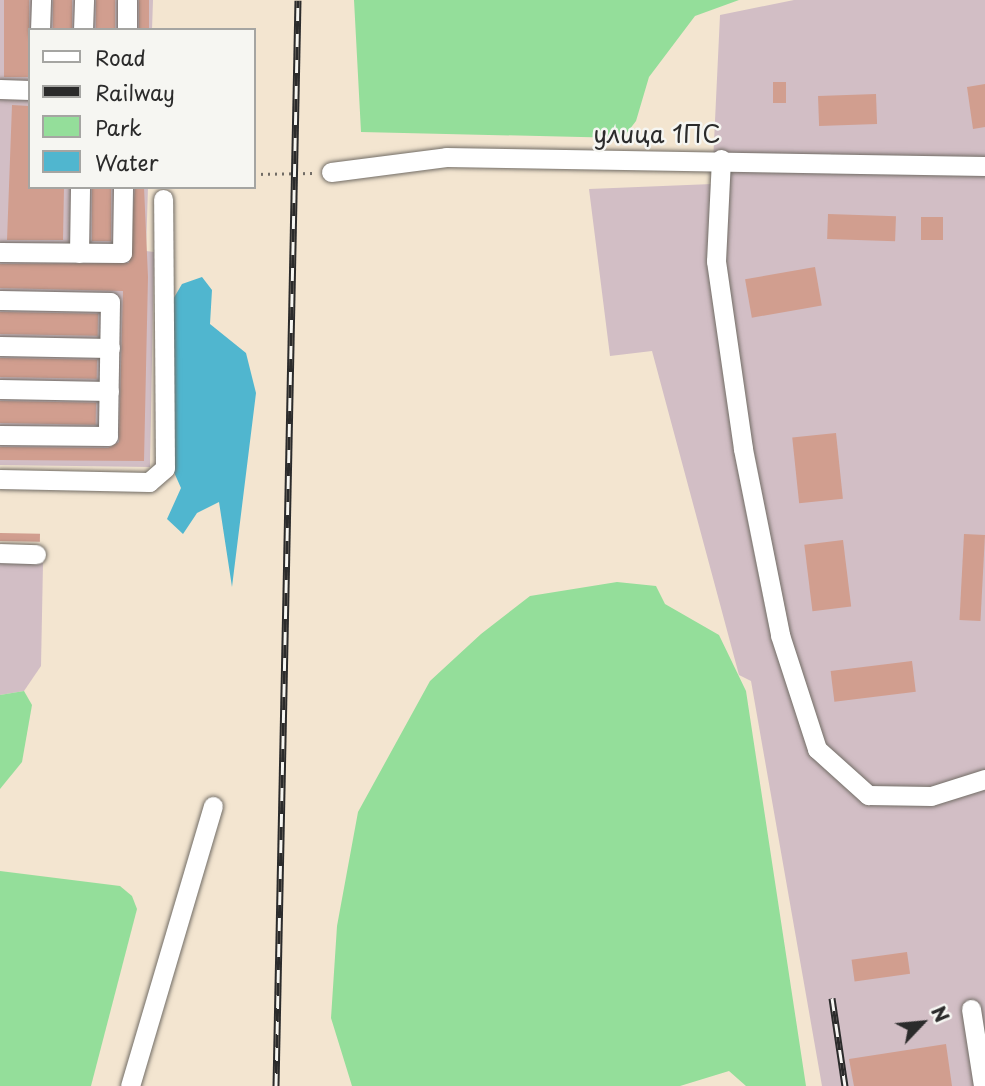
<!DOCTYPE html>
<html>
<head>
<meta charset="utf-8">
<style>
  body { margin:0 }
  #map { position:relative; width:985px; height:1086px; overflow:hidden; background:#f3e5d0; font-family:"Playpen Sans",sans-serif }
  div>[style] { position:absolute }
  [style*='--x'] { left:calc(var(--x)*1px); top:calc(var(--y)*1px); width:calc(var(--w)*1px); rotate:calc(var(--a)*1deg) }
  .industrial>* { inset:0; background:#d2bec5 }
  .green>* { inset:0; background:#94de9a }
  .water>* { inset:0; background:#50b6cf }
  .building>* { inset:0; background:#d19e8f; transform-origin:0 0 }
  .path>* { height:2.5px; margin-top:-1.25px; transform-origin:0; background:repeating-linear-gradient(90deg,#716c65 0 2px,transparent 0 7px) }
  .roads { filter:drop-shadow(0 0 2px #716c65) drop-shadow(0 0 2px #716c65) }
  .minor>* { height:19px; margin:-9.5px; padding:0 9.5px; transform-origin:9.5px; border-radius:9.5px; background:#fff }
  .rail>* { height:7px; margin-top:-3.5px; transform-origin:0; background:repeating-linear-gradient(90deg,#f6f6f2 0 13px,#2b2b2b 0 26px); box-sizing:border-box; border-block:2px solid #2b2b2b }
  span { translate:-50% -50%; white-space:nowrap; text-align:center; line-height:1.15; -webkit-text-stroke:5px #f6f6f2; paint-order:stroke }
  .street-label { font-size:24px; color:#2b2b2b }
  .legend { position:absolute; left:28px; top:28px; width:228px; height:161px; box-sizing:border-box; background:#f6f6f2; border:2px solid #a5a5a2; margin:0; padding:9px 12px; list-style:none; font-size:21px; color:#2b2b2b }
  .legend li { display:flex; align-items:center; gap:14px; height:35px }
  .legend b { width:35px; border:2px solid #a5a5a2 }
  .north { position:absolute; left:887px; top:988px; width:70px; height:70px; -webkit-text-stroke:5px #f6f6f2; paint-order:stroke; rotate:64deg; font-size:19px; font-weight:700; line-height:28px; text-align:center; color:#2b2b2b }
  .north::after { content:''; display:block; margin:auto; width:24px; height:32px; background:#2b2b2b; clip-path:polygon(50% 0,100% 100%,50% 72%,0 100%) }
</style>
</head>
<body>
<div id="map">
  <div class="industrial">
    <i style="clip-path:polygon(0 0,153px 0,152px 30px,30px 30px,30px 187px,148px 187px,146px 251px,154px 252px,150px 467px,0 465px)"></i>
    <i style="clip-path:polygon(794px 0,985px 0,985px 1086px,822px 1086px,751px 681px,739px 675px,652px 351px,610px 356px,589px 189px,712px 184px,720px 15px)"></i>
    <i style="clip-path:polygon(0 562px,43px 563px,41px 666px,24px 691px,0 695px)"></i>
  </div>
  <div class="green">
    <i style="clip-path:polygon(354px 0,739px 0,695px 16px,649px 77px,636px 121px,623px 138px,361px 132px)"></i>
    <i style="clip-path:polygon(617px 582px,656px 586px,665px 604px,719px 635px,746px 691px,806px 1086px,746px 1086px,729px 1071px,680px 1086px,352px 1086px,331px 1018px,337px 926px,358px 812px,430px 681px,481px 634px,530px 596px)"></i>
    <i style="clip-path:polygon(24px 691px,32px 705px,22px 762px,0 789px,0 695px)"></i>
    <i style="clip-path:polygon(0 871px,120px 886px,132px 896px,137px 909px,91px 1086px,0 1086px)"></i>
  </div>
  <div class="water">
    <i style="clip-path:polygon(202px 277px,212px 290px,210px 324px,246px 353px,256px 393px,232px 587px,219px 502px,197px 513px,183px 534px,167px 519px,181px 488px,169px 461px,172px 301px,182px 284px)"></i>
  </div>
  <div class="building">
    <i style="left:4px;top:0;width:25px;height:77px"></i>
    <i style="left:53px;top:0;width:19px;height:30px"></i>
    <i style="left:96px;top:0;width:19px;height:30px"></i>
    <i style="left:139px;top:0;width:10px;height:30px"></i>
    <i style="left:773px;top:82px;width:13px;height:21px"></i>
    <i style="clip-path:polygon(985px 84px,985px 127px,973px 129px,967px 87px)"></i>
    <i style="left:876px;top:94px;width:30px;height:58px;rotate:88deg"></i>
    <i style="clip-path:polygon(12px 105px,30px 106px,30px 187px,64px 187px,63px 240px,7px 240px)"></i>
    <i style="left:92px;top:187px;width:19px;height:54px"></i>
    <i style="clip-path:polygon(135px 187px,144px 187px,148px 277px,144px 461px,0 460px,0 447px,108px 448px,119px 442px,123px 291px,0 288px,0 264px,129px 263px)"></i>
    <i style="left:828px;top:214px;width:68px;height:25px;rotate:2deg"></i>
    <i style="left:921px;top:217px;width:22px;height:23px"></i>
    <i style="left:815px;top:267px;width:39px;height:71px;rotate:80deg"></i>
    <i style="left:0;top:312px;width:98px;height:22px;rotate:1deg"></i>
    <i style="left:0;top:358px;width:97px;height:19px;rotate:1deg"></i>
    <i style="left:0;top:401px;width:96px;height:22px;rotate:1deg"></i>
    <i style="left:836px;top:433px;width:66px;height:44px;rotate:84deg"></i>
    <i style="left:0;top:533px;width:40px;height:8px;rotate:1deg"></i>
    <i style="left:964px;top:534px;width:21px;height:86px;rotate:3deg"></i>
    <i style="left:843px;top:540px;width:67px;height:39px;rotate:83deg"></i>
    <i style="left:912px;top:661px;width:31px;height:82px;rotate:83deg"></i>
    <i style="left:907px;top:952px;width:22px;height:56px;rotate:82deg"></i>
    <i style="clip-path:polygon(946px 1044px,952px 1086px,854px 1086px,849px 1059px)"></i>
  </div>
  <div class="path">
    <i style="--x:254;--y:174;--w:59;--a:-1"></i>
  </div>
  <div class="roads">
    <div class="minor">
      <i style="--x:40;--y:30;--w:30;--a:-88"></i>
      <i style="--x:83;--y:30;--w:30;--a:-88"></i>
      <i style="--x:127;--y:30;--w:30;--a:-90"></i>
      <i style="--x:0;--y:89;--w:30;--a:2"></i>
      <i style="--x:721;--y:159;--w:102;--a:92.8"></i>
      <i style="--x:716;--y:261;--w:190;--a:81.8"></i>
      <i style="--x:743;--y:449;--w:190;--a:78.7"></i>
      <i style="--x:780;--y:635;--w:120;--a:72"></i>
      <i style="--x:817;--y:749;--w:69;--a:42"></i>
      <i style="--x:868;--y:795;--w:63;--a:0.9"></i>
      <i style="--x:931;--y:796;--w:57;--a:-17.5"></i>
      <i style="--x:331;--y:172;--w:116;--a:-7.4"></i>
      <i style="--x:446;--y:157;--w:539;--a:0.96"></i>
      <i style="--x:0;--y:252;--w:122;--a:0.5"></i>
      <i style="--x:122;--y:253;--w:66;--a:-89.1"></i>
      <i style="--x:79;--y:253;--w:66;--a:-89.1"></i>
      <i style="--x:0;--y:300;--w:110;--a:1"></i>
      <i style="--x:110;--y:302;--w:134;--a:90.9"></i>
      <i style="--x:108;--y:436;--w:108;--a:-179.5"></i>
      <i style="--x:0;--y:346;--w:110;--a:1"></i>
      <i style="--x:0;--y:389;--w:109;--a:1.1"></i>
      <i style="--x:0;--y:479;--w:149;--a:1.2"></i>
      <i style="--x:149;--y:482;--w:21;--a:-41"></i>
      <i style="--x:165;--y:468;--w:269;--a:-90.4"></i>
      <i style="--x:0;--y:553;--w:36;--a:2"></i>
      <i style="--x:971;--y:1009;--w:78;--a:81.1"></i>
      <i style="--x:130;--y:1086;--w:292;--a:-73.5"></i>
    </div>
  </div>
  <div class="rail">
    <i style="--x:832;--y:998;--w:89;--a:81.6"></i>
    <i style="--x:276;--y:1086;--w:1086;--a:-88.84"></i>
  </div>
  <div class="street-label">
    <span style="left:657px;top:134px">улица 1ПС</span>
  </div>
  <ul class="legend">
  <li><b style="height:9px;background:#fff"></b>Road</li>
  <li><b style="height:9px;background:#2b2b2b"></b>Railway</li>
  <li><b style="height:19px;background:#94de9a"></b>Park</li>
  <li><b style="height:19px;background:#50b6cf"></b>Water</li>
  </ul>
  <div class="north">N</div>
</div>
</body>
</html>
